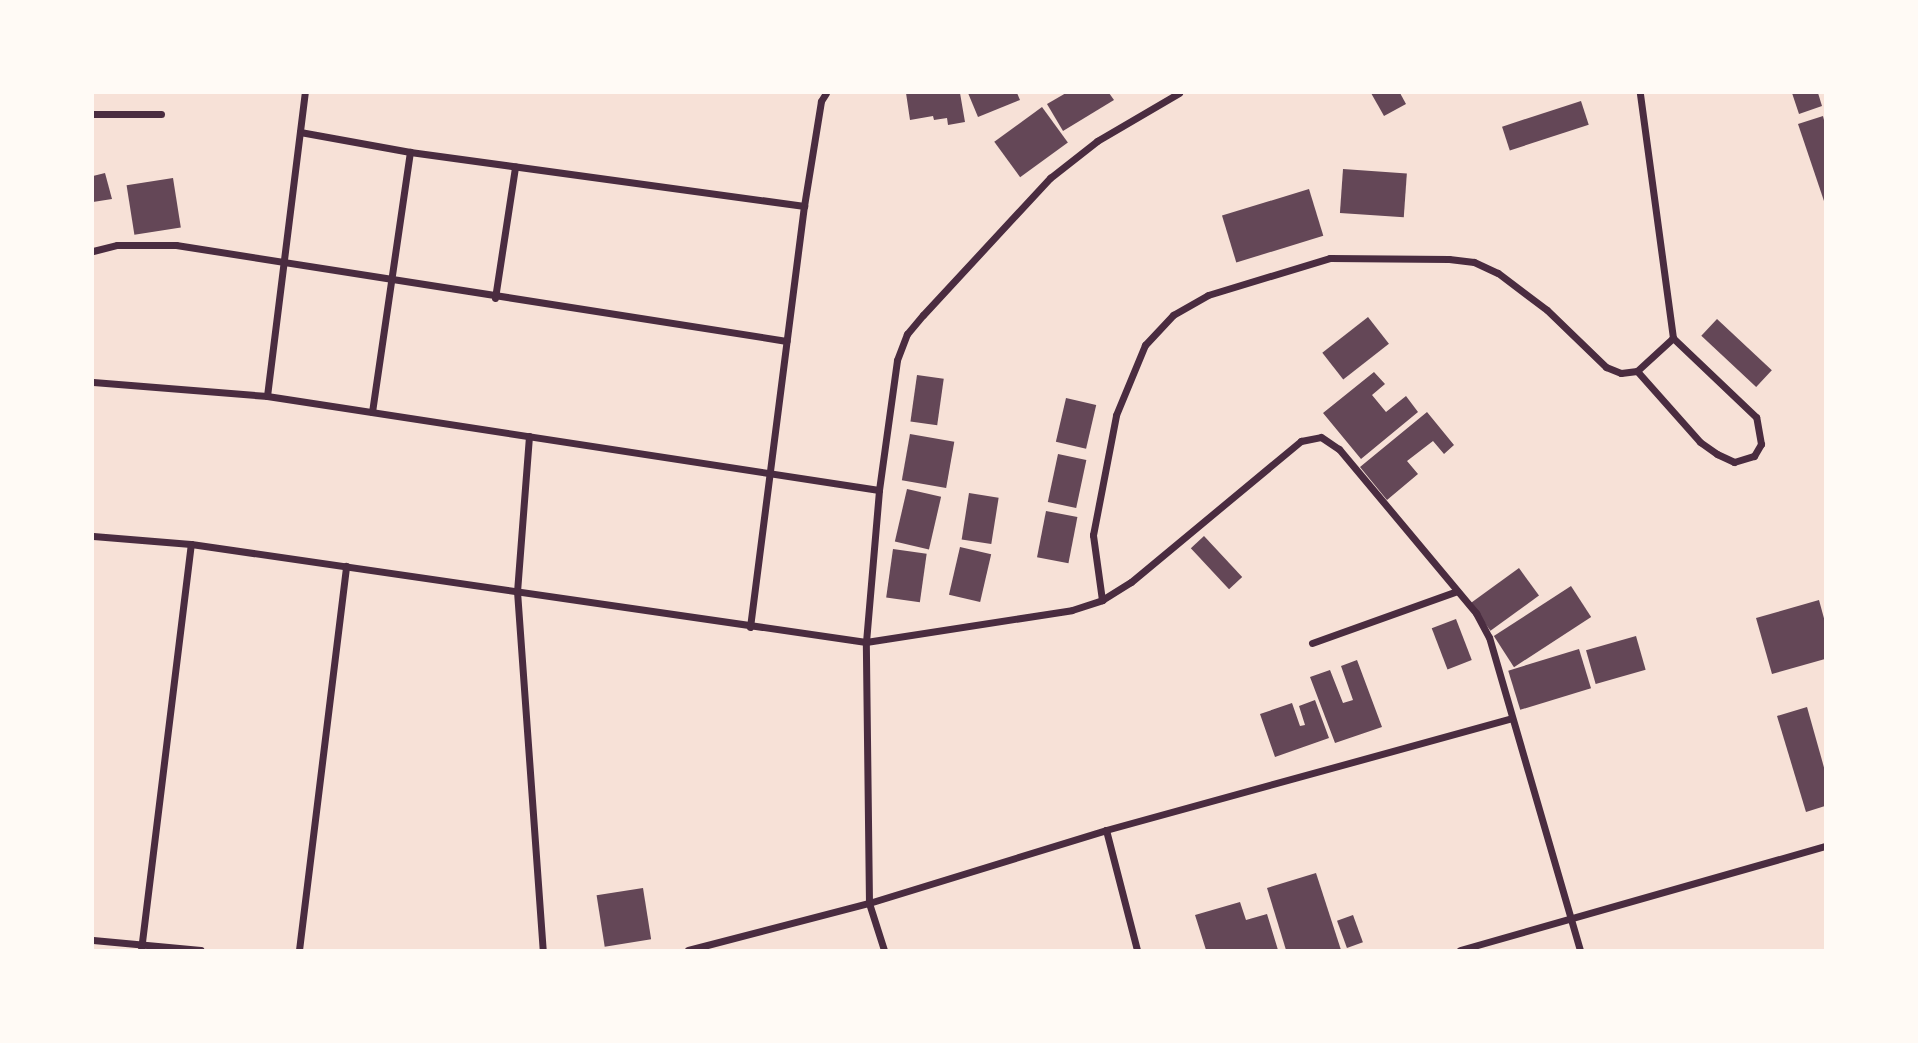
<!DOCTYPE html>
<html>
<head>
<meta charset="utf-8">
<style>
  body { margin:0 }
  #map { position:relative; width:1918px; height:1043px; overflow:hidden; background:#f7e1d7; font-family:Lato,sans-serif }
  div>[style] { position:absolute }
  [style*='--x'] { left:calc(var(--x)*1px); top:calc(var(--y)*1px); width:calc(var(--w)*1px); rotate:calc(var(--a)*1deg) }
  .building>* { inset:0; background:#644757; transform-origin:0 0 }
  .minor>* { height:7px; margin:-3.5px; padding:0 3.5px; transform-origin:3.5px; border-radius:3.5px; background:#4a2c40 }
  span { translate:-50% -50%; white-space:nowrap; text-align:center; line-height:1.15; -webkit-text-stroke:5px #fffaf5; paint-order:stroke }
  .frame { position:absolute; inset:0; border:94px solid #fffaf5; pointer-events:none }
</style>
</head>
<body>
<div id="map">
  <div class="building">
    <i style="clip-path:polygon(906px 93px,960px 93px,965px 122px,948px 125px,947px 118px,934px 120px,933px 116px,910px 120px)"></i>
    <i style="clip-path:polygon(968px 93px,1017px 93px,1020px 100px,978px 117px)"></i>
    <i style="clip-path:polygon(1066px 93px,1109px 93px,1114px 100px,1063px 131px,1047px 104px)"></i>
    <i style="clip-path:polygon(1371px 93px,1400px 93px,1406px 104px,1384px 116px)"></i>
    <i style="clip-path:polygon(1792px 93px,1818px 93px,1822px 106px,1799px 114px)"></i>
    <i style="left:1581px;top:101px;width:25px;height:83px;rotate:72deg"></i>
    <i style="left:1042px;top:107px;width:44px;height:59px;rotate:54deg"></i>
    <i style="clip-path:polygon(1823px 116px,1825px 124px,1825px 204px,1798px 124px)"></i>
    <i style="left:1343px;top:169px;width:64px;height:44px;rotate:4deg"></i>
    <i style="clip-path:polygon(105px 173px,112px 199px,93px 202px,93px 176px)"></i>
    <i style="left:173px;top:178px;width:50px;height:47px;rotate:81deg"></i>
    <i style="left:1309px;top:189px;width:49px;height:91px;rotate:73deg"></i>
    <i style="left:1368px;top:317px;width:34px;height:58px;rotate:52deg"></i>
    <i style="left:1717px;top:319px;width:75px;height:23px;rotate:43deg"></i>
    <i style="clip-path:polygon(1374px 372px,1385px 384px,1372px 395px,1386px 412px,1406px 396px,1418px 412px,1361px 459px,1323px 413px)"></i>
    <i style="left:917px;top:375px;width:27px;height:47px;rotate:8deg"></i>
    <i style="left:1066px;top:398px;width:31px;height:45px;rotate:13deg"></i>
    <i style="clip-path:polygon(1427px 412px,1454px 445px,1444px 454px,1433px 441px,1407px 461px,1418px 474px,1387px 500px,1360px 467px)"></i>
    <i style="left:910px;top:434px;width:45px;height:47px;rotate:10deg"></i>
    <i style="left:1058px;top:454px;width:29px;height:49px;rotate:12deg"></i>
    <i style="left:907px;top:489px;width:35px;height:54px;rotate:13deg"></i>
    <i style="left:969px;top:493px;width:30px;height:47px;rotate:9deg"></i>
    <i style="left:1046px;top:511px;width:32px;height:47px;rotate:11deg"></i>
    <i style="left:1204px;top:536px;width:56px;height:18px;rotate:47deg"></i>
    <i style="left:960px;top:547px;width:32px;height:49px;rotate:13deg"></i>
    <i style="left:893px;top:549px;width:34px;height:49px;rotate:8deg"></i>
    <i style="left:1519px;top:568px;width:34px;height:60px;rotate:54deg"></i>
    <i style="left:1571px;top:586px;width:37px;height:92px;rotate:57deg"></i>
    <i style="clip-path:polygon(1819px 600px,1825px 622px,1825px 659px,1772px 674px,1756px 618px)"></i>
    <i style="left:1456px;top:619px;width:44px;height:26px;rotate:69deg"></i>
    <i style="left:1636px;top:636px;width:35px;height:52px;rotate:74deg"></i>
    <i style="left:1579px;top:649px;width:41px;height:74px;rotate:73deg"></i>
    <i style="clip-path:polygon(1357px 660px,1382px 727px,1335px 743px,1310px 677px,1330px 670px,1343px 703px,1353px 700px,1341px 666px)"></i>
    <i style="clip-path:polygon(1315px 700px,1329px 738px,1275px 757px,1260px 714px,1292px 703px,1300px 726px,1305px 725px,1299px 706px)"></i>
    <i style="clip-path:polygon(1807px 707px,1825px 771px,1825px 806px,1806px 812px,1777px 716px)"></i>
    <i style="clip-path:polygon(1316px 873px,1341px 950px,1286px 950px,1267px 888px)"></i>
    <i style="left:643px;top:888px;width:52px;height:47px;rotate:81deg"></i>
    <i style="clip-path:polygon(1240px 902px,1246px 920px,1267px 914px,1278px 950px,1206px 950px,1195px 915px)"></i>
    <i style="left:1353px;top:915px;width:29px;height:17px;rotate:70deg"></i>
  </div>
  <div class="minor">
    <i style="--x:93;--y:114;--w:68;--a:0"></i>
    <i style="--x:300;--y:132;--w:112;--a:10.3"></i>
    <i style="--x:410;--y:152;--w:398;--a:7.8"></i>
    <i style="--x:93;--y:251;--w:25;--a:-14"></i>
    <i style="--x:117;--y:245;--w:59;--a:0"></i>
    <i style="--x:176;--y:245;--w:618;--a:8.93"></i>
    <i style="--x:495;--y:298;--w:133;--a:-81.3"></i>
    <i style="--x:1637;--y:371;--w:95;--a:48.4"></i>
    <i style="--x:1700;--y:442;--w:21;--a:35"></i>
    <i style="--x:1717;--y:454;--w:19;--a:25"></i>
    <i style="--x:1734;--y:462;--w:21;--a:-17"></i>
    <i style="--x:1754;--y:456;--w:14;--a:-60"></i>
    <i style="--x:1761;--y:444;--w:27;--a:-100"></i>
    <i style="--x:1756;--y:417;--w:115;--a:-136.4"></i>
    <i style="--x:1673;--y:338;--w:247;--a:-97.7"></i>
    <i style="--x:93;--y:382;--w:175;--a:4.6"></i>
    <i style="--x:267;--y:396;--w:619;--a:8.73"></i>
    <i style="--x:267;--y:396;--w:305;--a:-82.9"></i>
    <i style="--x:372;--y:412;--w:263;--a:-81.7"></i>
    <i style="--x:529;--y:436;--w:155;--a:94.4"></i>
    <i style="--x:517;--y:591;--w:360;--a:85.9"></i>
    <i style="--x:93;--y:536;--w:98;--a:4.7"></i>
    <i style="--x:191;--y:544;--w:682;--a:8.26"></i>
    <i style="--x:866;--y:642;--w:208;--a:-8.8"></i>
    <i style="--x:1072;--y:610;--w:32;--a:-18"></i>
    <i style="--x:1102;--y:600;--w:34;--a:-32"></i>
    <i style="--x:1131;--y:582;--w:221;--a:-39.7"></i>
    <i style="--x:1301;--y:441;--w:20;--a:-11"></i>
    <i style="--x:1321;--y:437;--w:22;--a:34"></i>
    <i style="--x:1339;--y:449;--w:214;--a:50.1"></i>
    <i style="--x:1476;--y:613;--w:27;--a:62"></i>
    <i style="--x:1489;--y:637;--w:326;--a:73.8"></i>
    <i style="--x:1102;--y:600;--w:66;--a:-97.9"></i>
    <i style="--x:1093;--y:535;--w:122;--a:-79.1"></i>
    <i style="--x:1116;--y:415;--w:76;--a:-67.5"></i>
    <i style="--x:1145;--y:345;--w:41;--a:-47"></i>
    <i style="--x:1173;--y:315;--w:40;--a:-29.7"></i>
    <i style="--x:1208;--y:295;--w:127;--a:-16.9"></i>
    <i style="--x:1330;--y:258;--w:119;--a:0.5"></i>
    <i style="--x:1449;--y:259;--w:25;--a:7"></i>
    <i style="--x:1474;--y:262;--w:26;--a:25"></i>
    <i style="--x:1498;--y:273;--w:61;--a:37.1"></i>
    <i style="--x:1547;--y:310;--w:82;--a:44"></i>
    <i style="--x:1606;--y:367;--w:16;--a:22"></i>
    <i style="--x:1621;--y:373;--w:16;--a:-7"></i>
    <i style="--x:1637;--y:371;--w:49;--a:-42.5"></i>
    <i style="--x:750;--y:627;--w:424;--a:-82.7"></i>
    <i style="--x:804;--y:206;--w:106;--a:-80.8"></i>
    <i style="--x:821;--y:101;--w:9;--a:-58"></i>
    <i style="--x:1312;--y:643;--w:154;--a:-19.7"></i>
    <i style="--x:1106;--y:830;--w:124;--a:75.5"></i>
    <i style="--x:93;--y:940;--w:108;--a:5.3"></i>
    <i style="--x:141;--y:950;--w:409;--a:-83"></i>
    <i style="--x:299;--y:950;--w:387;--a:-83"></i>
    <i style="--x:688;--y:950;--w:187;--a:-14.6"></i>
    <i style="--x:869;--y:903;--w:248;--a:-17.1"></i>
    <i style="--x:1106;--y:830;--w:421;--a:-15.4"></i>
    <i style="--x:884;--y:950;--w:49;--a:-107.7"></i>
    <i style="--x:869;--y:903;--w:261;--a:-90.7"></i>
    <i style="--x:866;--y:642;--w:153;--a:-85.1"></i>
    <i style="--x:879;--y:490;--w:131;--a:-82.1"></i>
    <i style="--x:897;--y:360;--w:28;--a:-69"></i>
    <i style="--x:907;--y:334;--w:25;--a:-50"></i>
    <i style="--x:923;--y:315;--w:187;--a:-47.2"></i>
    <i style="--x:1050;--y:178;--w:60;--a:-38.2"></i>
    <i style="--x:1097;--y:141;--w:95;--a:-30.3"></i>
    <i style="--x:1460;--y:950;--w:380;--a:-15.9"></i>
  </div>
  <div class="frame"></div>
</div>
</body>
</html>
